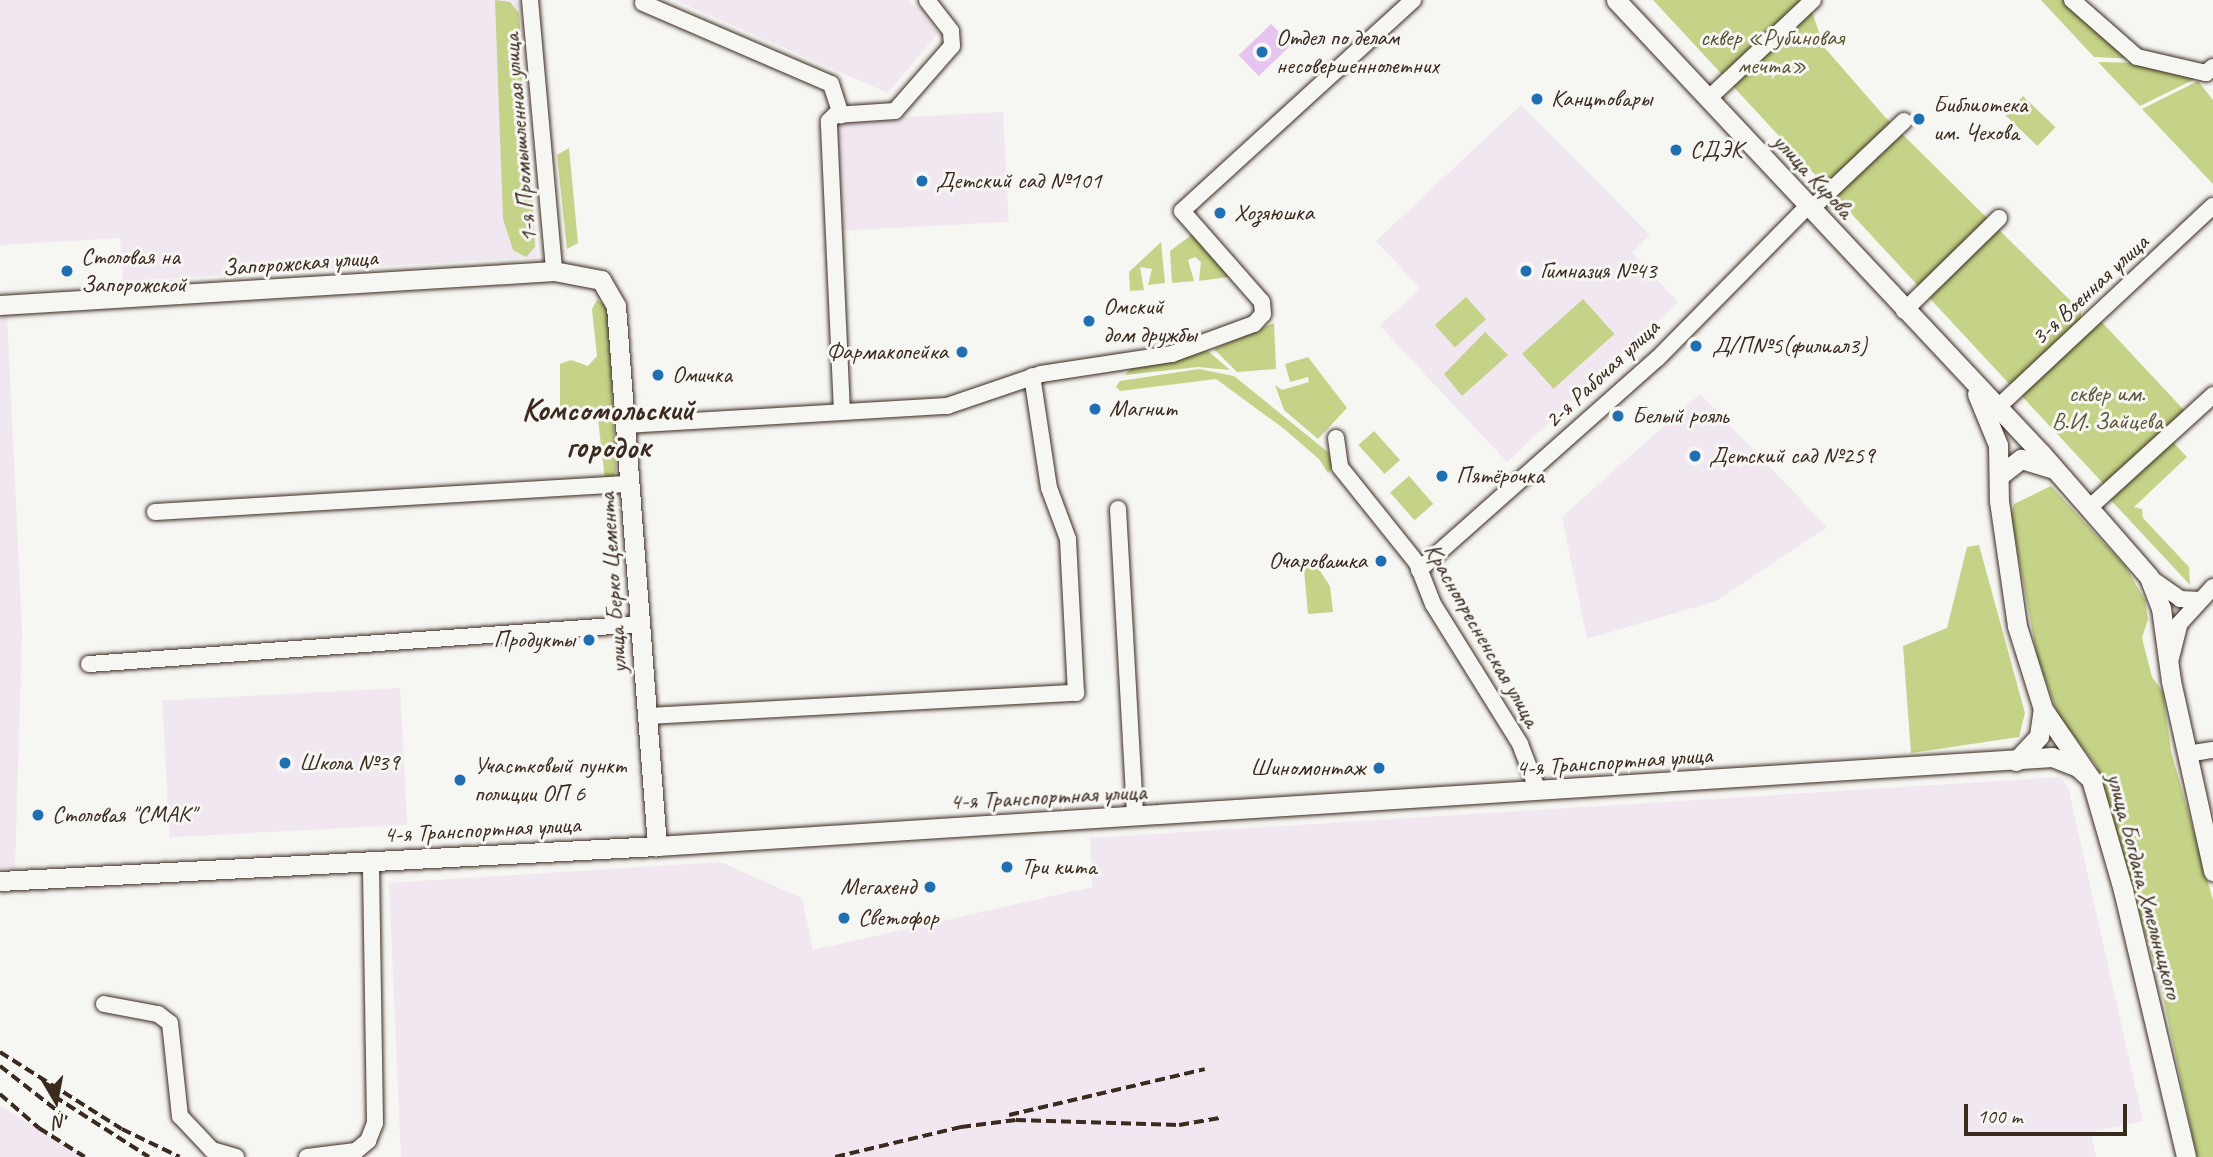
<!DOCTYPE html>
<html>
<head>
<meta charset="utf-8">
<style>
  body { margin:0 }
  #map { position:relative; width:2213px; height:1157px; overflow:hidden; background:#f6f6f2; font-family:Caveat,sans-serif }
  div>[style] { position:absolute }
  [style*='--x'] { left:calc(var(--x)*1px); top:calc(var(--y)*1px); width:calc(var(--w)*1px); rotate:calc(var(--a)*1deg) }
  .built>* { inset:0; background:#f1e7f1; transform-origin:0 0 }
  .green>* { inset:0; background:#c4d387; transform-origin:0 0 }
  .building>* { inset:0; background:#e5c4f0; transform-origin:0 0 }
  .roads { filter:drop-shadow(0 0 2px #3b2a1e) drop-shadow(0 0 2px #3b2a1e) }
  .minor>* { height:16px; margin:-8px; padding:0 8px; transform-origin:8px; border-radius:8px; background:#f6f6f2 }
  .major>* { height:19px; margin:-9.5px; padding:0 9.5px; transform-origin:9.5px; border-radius:9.5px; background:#f6f6f2 }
  .rail>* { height:3.5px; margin-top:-1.75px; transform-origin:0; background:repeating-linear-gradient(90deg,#3b2a1e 0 10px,transparent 0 15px) }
  .dots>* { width:19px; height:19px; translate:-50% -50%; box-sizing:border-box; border:4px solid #f6f6f2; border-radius:50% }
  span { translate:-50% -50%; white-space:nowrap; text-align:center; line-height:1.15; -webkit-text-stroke:6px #f6f6f2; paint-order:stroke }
  .poi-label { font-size:24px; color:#3b2a1e }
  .left { translate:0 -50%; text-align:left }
  .right { translate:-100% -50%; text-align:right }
  .park-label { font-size:24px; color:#5d5438 }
  .street-label { font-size:24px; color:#3b2a1e }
  .district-label { font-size:32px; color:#3b2a1e; font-weight:700 }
  .north { position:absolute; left:21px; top:1066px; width:70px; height:70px; -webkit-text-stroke:5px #f6f6f2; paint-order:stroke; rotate:170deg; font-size:19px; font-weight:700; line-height:28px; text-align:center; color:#3b2a1e }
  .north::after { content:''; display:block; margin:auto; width:24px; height:32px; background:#3b2a1e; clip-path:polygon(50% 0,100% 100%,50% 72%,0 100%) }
  .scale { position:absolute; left:1964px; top:1104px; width:163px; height:32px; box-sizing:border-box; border:4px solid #3b2a1e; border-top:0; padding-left:9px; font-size:21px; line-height:24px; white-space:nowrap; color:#3b2a1e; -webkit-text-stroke:5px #f6f6f2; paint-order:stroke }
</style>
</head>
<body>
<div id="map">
  <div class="built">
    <i style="clip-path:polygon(0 0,520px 0,537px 257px,123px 281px,120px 238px,0 245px)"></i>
    <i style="clip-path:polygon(675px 0,909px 0,938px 33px,888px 93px)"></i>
    <i style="clip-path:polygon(1521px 105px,1650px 235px,1632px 253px,1678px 302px,1507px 462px,1380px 326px,1420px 288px,1376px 241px)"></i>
    <i style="left:1003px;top:112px;width:110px;height:170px;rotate:87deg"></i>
    <i style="clip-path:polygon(0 314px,7px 315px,22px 631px,15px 868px,0 869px)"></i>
    <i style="clip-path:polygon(1700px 394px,1827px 527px,1716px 601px,1587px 639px,1562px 517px)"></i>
    <i style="left:400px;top:688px;width:137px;height:238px;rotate:87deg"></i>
    <i style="clip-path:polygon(2061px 777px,2068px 787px,2143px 1121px,2091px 1132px,2096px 1157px,401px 1157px,389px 883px,720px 862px,802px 898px,813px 950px,1092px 887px,1090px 838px)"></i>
    <i style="clip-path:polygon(0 1106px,87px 1157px,0 1157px)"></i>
  </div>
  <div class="green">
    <i style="clip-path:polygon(495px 0,510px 2px,519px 13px,535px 247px,526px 257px,513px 250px,503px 219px)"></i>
    <i style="clip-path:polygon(1653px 0,1808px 0,1824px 47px,1885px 117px,2081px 311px,2081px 320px,2013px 388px)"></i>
    <i style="clip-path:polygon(2041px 0,2068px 0,2138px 59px,2094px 57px)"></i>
    <i style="clip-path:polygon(2098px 62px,2145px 63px,2197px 78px,2140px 106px)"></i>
    <i style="clip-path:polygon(2198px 81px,2213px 100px,2213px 184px,2142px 109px)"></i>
    <i style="left:2023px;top:96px;width:45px;height:26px;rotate:44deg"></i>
    <i style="clip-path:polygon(569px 148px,578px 243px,567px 249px,557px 155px)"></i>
    <i style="clip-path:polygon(1194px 233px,1235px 276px,1199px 281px,1201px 262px,1195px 257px,1188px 260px,1194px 281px,1172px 283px,1170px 251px)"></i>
    <i style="clip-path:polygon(1161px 242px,1165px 283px,1148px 285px,1152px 269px,1140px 267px,1144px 290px,1130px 291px,1129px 272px)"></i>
    <i style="left:1466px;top:297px;width:30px;height:42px;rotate:48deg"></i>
    <i style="left:1583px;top:299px;width:47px;height:82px;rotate:48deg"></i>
    <i style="clip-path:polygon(597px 300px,608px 307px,616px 470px,614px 478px,605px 480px,598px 419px,590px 412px,567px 415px,560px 409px,560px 364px,571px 360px,588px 366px,597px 356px,592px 309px)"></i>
    <i style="left:2098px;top:318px;width:129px;height:109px;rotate:47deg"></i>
    <i style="clip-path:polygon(1274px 323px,1276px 369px,1237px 372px,1214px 349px)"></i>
    <i style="clip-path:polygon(1485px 332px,1508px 355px,1462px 396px,1444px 374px)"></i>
    <i style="clip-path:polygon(1208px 351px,1230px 370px,1198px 367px,1125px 375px,1132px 367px)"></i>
    <i style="clip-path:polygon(1308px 357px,1347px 408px,1318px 439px,1284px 410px,1275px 385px,1282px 390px,1309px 382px,1308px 377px,1290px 382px,1285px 364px)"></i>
    <i style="clip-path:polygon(1199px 369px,1234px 376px,1329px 453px,1333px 467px,1328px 473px,1319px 459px,1283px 428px,1216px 379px,1120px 391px,1116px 387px,1120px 381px)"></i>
    <i style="left:1374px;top:431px;width:39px;height:21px;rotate:48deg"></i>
    <i style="clip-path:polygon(2170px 439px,2187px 457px,2134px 507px,2142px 509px,2143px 518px,2189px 567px,2190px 585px,2108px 497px)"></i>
    <i style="left:1409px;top:476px;width:37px;height:25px;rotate:49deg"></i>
    <i style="clip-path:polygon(2051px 486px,2125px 566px,2145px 600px,2148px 619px,2142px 638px,2152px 677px,2163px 692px,2171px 751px,2213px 900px,2213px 1157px,2197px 1157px,2161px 987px,2096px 765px,2058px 715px,2037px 656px,2011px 516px,2014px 504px)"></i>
    <i style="clip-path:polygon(1979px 545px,2025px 713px,2019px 737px,1911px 753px,1903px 646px,1947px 628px,1967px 547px)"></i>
    <i style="clip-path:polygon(1303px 559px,1312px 559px,1330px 586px,1333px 612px,1308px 614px)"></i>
  </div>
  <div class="building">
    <i style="left:1271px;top:24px;width:29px;height:45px;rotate:46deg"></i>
  </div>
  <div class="roads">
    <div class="minor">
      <i style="--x:530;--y:0;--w:272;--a:84.9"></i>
      <i style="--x:2072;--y:0;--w:86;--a:41.2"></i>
      <i style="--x:2137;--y:57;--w:71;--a:13.1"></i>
      <i style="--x:2206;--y:73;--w:9;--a:-41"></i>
      <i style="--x:643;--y:3;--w:205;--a:23.3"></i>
      <i style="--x:831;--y:84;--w:33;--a:72"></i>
      <i style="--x:1708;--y:99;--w:144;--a:-43.3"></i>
      <i style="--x:1811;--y:209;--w:128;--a:-43.4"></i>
      <i style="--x:1904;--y:311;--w:133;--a:-44.4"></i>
      <i style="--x:1998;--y:407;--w:294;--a:-43.1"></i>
      <i style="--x:842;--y:412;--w:291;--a:-92.6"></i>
      <i style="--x:829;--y:121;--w:8;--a:-45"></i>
      <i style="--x:835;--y:115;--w:60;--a:-3.8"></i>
      <i style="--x:895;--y:111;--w:86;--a:-48.8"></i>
      <i style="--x:952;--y:46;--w:15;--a:-94"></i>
      <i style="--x:951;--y:31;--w:39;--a:-128"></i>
      <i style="--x:625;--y:425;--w:323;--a:-3.4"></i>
      <i style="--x:947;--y:406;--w:99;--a:-18.8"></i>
      <i style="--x:1041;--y:374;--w:133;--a:-8.7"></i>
      <i style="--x:1172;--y:354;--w:87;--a:-20.1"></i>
      <i style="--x:1254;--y:324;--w:13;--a:-48"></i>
      <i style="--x:1263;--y:314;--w:12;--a:-95"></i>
      <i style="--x:1262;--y:302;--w:121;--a:-131.3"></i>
      <i style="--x:1182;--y:211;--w:313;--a:-42.4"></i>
      <i style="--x:1336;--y:438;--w:29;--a:82"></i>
      <i style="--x:1340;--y:467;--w:123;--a:51.3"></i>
      <i style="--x:1417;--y:563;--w:44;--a:68.7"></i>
      <i style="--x:1433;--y:604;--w:165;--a:58.1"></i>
      <i style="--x:1520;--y:744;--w:50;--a:69"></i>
      <i style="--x:2089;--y:508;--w:168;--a:-42.3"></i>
      <i style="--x:1118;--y:509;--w:308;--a:86.8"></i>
      <i style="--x:155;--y:512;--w:476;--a:-3.4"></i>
      <i style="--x:1419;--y:570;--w:318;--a:-41.6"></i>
      <i style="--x:1657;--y:359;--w:215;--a:-45.4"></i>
      <i style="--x:2149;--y:577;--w:38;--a:35"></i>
      <i style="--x:2180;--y:599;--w:20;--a:3"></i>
      <i style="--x:2171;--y:658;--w:36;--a:-76"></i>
      <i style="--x:2180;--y:623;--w:49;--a:-47.5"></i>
      <i style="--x:89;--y:664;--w:552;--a:-4.15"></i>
      <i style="--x:647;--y:716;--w:430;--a:-3.1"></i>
      <i style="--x:1076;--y:693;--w:154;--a:-93"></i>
      <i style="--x:1068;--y:539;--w:54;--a:-110.4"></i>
      <i style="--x:1049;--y:488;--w:113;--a:-98.6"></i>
      <i style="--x:2187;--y:754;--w:26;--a:-9"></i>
      <i style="--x:104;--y:1004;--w:55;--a:10.5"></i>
      <i style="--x:158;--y:1014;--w:15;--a:37"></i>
      <i style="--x:170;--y:1023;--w:94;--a:83.9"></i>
      <i style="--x:180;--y:1116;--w:47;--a:46.7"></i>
      <i style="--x:212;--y:1150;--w:25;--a:16"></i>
      <i style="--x:307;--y:1157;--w:49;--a:-7"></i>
      <i style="--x:356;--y:1151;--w:16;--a:-40"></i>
      <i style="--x:368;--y:1141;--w:19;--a:-69"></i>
      <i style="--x:375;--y:1123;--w:262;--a:-90.9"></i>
    </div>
    <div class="major">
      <i style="--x:1616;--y:0;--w:621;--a:46.83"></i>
      <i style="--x:2041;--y:453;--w:164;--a:48.9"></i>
      <i style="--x:2149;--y:577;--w:33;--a:69"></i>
      <i style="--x:2161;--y:608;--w:74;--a:82.2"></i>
      <i style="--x:2171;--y:681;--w:195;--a:77.5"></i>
      <i style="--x:0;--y:305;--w:555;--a:-3.51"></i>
      <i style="--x:554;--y:271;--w:48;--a:10.8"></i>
      <i style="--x:601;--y:280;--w:30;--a:60"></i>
      <i style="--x:616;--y:306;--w:542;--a:85.66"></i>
      <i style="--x:1977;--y:394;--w:55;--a:67.6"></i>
      <i style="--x:1998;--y:445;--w:56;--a:89"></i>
      <i style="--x:1999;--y:501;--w:126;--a:81.8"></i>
      <i style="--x:2017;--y:626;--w:87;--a:72.6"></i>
      <i style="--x:2043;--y:709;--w:85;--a:55.6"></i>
      <i style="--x:2091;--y:779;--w:116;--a:73.9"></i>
      <i style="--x:2123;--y:890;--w:274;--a:76.7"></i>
      <i style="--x:1999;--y:476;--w:28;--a:-38"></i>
      <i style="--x:2021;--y:459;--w:34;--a:17"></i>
      <i style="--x:2016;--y:761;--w:34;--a:-47"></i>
      <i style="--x:2039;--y:736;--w:27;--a:-82"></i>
      <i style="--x:0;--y:881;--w:658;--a:-3.05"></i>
      <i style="--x:657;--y:846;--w:1398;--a:-3.65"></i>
      <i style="--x:2052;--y:757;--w:28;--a:21"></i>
      <i style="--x:2078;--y:767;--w:18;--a:43"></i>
    </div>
  </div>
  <div class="rail">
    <i style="--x:0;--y:1052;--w:144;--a:32.3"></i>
    <i style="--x:122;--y:1129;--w:64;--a:25.8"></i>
    <i style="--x:0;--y:1066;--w:88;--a:38"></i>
    <i style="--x:0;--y:1094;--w:52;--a:41.1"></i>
    <i style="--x:39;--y:1128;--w:54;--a:32.2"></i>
    <i style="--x:54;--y:1096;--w:113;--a:32.7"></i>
    <i style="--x:1009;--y:1115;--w:201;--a:-13.2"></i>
    <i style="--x:835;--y:1157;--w:130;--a:-13.4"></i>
    <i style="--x:961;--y:1127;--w:55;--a:-7.3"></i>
    <i style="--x:1016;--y:1120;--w:163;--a:1.8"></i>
    <i style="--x:1179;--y:1125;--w:41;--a:-9.9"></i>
  </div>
  <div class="dots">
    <i style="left:1262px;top:52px;background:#1f6fb2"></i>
    <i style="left:1537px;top:99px;background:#1f6fb2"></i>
    <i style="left:1919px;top:119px;background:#1f6fb2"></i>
    <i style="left:1676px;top:150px;background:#1f6fb2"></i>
    <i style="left:922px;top:181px;background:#1f6fb2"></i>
    <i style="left:1220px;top:213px;background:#1f6fb2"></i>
    <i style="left:67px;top:271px;background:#1f6fb2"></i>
    <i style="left:1526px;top:271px;background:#1f6fb2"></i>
    <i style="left:1089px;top:321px;background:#1f6fb2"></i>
    <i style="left:1696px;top:346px;background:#1f6fb2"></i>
    <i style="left:962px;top:352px;background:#1f6fb2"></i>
    <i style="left:658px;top:375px;background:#1f6fb2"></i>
    <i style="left:1095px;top:409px;background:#1f6fb2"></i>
    <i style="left:1618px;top:416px;background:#1f6fb2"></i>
    <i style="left:1695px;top:456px;background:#1f6fb2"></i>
    <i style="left:1442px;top:476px;background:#1f6fb2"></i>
    <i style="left:1381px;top:561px;background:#1f6fb2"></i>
    <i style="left:589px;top:640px;background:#1f6fb2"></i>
    <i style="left:285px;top:763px;background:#1f6fb2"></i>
    <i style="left:1379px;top:768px;background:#1f6fb2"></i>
    <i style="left:460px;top:780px;background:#1f6fb2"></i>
    <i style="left:38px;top:815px;background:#1f6fb2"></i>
    <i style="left:1007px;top:867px;background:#1f6fb2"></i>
    <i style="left:930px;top:887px;background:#1f6fb2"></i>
    <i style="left:844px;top:918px;background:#1f6fb2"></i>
  </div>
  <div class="poi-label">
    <span class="left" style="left:1276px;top:52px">Отдел по делам<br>несовершеннолетних</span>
    <span class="left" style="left:1551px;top:99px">Канцтовары</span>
    <span class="left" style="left:1933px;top:119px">Библиотека<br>им. Чехова</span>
    <span class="left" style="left:1690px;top:150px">СДЭК</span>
    <span class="left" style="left:936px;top:181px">Детский сад №101</span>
    <span class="left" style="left:1234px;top:213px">Хозяюшка</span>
    <span class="left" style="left:81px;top:271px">Столовая на<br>Запорожской</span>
    <span class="left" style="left:1540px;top:271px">Гимназия №43</span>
    <span class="left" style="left:1103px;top:321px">Омский<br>дом дружбы</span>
    <span class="left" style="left:1712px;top:346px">Д/П№5(филиал3)</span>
    <span class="right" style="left:948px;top:352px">Фармакопейка</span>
    <span class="left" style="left:672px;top:375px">Омичка</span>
    <span class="left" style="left:1109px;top:409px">Магнит</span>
    <span class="left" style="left:1632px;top:416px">Белый рояль</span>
    <span class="left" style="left:1709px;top:456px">Детский сад №259</span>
    <span class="left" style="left:1456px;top:476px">Пятёрочка</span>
    <span class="right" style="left:1367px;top:561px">Очаровашка</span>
    <span class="right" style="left:575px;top:640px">Продукты</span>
    <span class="left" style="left:299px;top:763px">Школа №39</span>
    <span class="left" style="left:474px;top:780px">Участковый пункт<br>полиции ОП 6</span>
    <span class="right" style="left:1365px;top:768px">Шиномонтаж</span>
    <span class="left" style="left:52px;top:815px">Столовая "СМАК"</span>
    <span class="left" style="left:1021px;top:867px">Три кита</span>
    <span class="right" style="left:916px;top:887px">Мегахенд</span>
    <span class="left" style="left:858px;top:918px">Светофор</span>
  </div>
  <div class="park-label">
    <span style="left:1772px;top:52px">сквер «Рубиновая<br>мечта»</span>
    <span style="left:2107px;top:408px">сквер им.<br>В.И. Зайцева</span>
  </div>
  <div class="street-label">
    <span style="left:520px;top:138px;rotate:-95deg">1-я Промышленная улица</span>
    <span style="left:1813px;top:176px;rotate:47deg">улица Кирова</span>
    <span style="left:300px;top:263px;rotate:-4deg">Запорожская улица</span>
    <span style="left:2090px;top:290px;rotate:-43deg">3-я Военная улица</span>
    <span style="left:1602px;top:374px;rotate:-43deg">2-я Рабочая улица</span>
    <span style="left:613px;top:583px;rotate:-94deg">улица Берко Цемента</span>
    <span style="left:1482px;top:635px;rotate:60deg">Краснопресненская улица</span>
    <span style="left:1614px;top:762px;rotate:-4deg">4-я Транспортная улица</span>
    <span style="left:1048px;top:797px;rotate:-3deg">4-я Транспортная улица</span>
    <span style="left:482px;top:830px;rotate:-3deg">4-я Транспортная улица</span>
    <span style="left:2144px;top:886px;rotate:75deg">улица Богдана Хмельницкого</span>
  </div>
  <div class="district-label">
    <span style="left:608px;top:429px">Комсомольский<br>городок</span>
  </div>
  <div class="north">N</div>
  <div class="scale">100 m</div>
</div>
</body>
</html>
